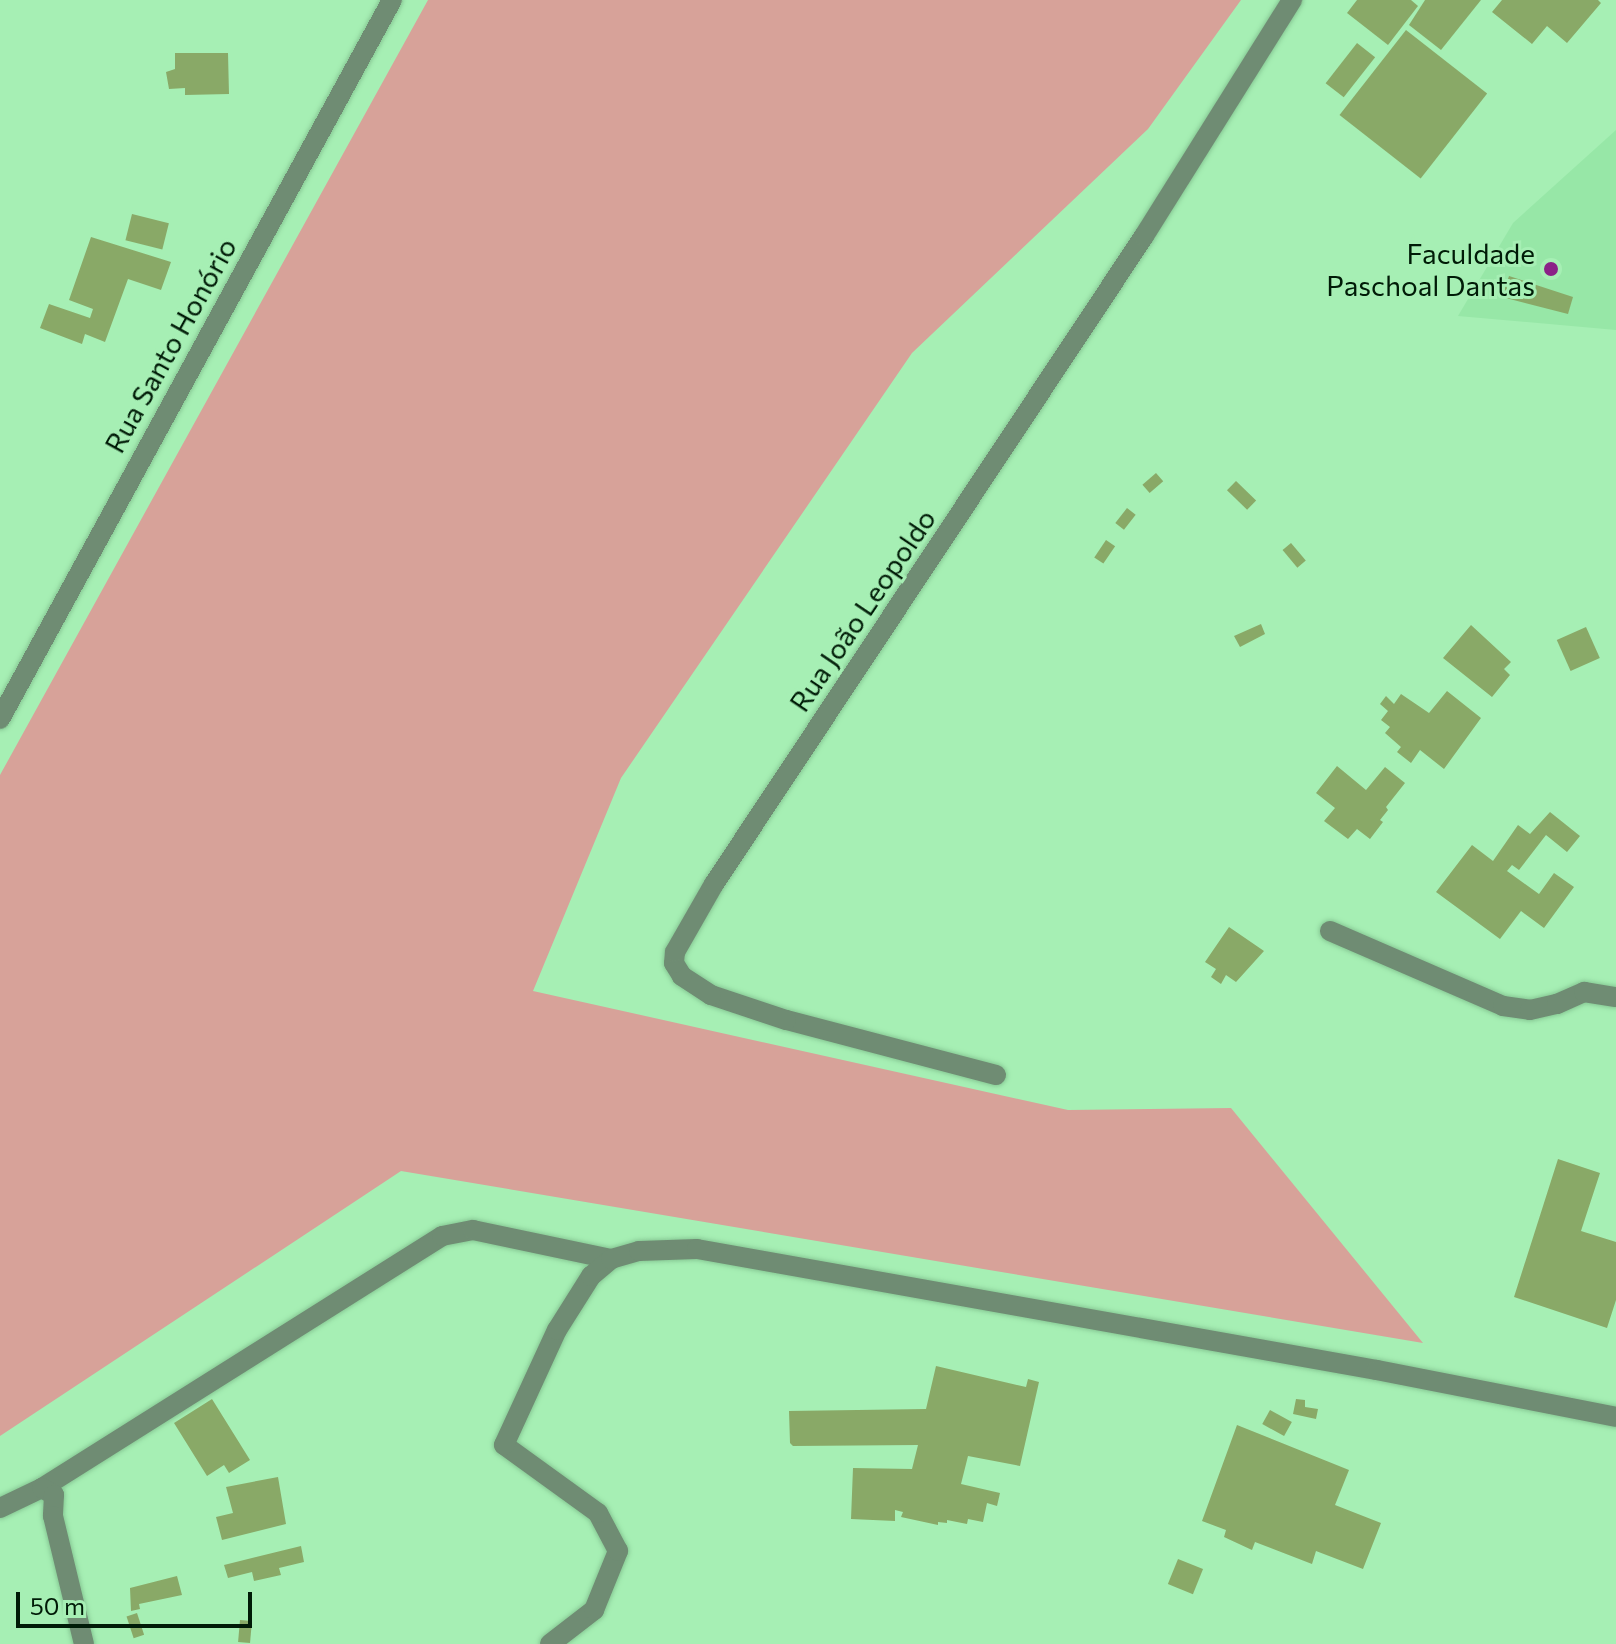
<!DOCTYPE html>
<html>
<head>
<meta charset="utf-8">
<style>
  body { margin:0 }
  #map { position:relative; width:1616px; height:1644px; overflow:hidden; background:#a6efb4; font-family:Commissioner,sans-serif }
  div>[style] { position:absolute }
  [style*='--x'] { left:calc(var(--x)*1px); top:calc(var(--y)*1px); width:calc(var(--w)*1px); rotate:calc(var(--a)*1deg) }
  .built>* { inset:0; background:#97e7a7 }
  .green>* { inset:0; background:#d7a299 }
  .building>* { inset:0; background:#89a967; transform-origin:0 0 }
  .roads { filter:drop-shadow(0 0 2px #88c995) drop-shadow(0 0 2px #88c995) }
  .minor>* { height:20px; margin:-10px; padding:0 10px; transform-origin:10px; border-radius:10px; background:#6f8c73 }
  .dots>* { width:22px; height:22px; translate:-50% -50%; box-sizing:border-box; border:4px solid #a6efb4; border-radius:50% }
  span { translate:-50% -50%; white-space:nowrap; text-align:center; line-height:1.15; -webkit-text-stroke:6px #a6efb4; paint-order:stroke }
  .poi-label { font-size:28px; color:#001b07 }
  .right { translate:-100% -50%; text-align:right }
  .street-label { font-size:28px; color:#001b07 }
  .scale { position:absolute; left:16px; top:1592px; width:236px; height:36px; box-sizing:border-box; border:4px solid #001b07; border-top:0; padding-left:10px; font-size:24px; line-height:28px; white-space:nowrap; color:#001b07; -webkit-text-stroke:6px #a6efb4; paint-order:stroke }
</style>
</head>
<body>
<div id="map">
  <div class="built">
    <i style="clip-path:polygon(1616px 130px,1616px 330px,1458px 316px,1513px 223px)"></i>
  </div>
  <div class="green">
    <i style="clip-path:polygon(428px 0,1241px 0,1148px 129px,912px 353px,621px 778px,533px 991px,1068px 1110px,1231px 1108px,1423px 1343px,401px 1171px,0 1436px,0 775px)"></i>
  </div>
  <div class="building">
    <i style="clip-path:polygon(1357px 0,1411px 0,1418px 6px,1388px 45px,1347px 13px)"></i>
    <i style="clip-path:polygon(1425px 0,1481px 0,1441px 50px,1409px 25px)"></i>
    <i style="clip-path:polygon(1502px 0,1598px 0,1601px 3px,1567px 43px,1547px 26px,1532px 44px,1492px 12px)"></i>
    <i style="left:1406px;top:30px;width:103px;height:108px;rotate:38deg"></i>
    <i style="left:1357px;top:43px;width:23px;height:51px;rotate:38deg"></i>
    <i style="clip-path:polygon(175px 53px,228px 53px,229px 94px,185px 95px,185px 88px,169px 89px,166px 72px,175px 69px)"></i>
    <i style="left:132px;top:214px;width:38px;height:27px;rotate:14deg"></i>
    <i style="clip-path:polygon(91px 237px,171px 262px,161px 290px,128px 279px,105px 342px,85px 334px,82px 344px,40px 328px,49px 304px,90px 318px,93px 309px,69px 300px)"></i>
    <i style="clip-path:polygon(1509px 276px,1573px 297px,1568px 314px,1502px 297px)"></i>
    <i style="left:1156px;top:473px;width:11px;height:18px;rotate:49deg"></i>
    <i style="left:1236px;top:481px;width:28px;height:13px;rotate:44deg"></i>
    <i style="left:1127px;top:508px;width:11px;height:19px;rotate:38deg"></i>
    <i style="left:1106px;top:540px;width:11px;height:21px;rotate:34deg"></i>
    <i style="left:1291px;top:543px;width:23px;height:11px;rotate:50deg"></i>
    <i style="clip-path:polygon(1261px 624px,1265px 634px,1240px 647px,1234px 636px)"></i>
    <i style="clip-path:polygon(1471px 625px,1511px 662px,1504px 669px,1510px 675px,1492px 697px,1443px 658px)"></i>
    <i style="left:1586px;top:627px;width:34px;height:32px;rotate:66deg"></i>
    <i style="clip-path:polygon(1447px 691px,1481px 718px,1444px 769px,1420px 750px,1411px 763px,1397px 752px,1401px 747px,1385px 733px,1390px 727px,1381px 720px,1388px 711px,1380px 704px,1386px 696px,1394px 704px,1401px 694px,1429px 713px)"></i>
    <i style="clip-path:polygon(1337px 766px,1366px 790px,1385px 767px,1405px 783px,1386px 807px,1388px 810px,1380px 820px,1383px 822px,1370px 839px,1357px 829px,1348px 839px,1324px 821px,1335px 808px,1316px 793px)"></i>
    <i style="clip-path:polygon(1550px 812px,1580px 836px,1567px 852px,1546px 835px,1519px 870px,1512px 865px,1507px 871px,1539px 894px,1554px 873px,1574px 887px,1544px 928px,1521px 911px,1500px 939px,1436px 892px,1472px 845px,1493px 861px,1518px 825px,1530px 834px)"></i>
    <i style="clip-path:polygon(1229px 927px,1264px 951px,1236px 982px,1226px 975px,1221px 984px,1211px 977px,1216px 969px,1205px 962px)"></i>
    <i style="clip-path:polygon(1558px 1159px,1600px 1173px,1581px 1231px,1616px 1242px,1616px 1300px,1607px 1328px,1514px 1297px)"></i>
    <i style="clip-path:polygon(936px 1366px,1026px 1387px,1028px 1379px,1039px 1382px,1020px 1466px,968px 1456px,961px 1484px,1000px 1493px,997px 1506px,987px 1503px,983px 1522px,968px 1519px,967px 1524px,947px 1520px,947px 1523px,938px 1522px,938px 1525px,901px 1517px,903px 1512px,895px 1510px,895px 1521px,851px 1519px,853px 1468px,912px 1469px,918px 1445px,793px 1446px,790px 1443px,789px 1411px,926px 1409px)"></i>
    <i style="clip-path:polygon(212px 1399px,250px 1460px,229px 1473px,224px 1465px,207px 1476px,174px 1423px)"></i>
    <i style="clip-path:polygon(1296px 1399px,1305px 1400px,1305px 1407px,1318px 1409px,1316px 1419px,1293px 1414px)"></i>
    <i style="left:1270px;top:1410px;width:25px;height:16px;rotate:29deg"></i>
    <i style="clip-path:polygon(1237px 1425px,1349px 1470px,1335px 1505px,1381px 1523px,1363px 1569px,1316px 1551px,1312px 1564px,1255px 1542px,1252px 1550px,1224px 1537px,1226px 1530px,1202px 1521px)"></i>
    <i style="clip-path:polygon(278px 1477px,286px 1524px,222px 1540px,216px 1517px,233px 1513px,226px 1487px)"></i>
    <i style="clip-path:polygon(301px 1546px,304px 1562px,279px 1568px,281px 1575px,254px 1581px,252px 1572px,228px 1578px,224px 1565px)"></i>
    <i style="left:1178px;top:1559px;width:27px;height:27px;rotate:22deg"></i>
    <i style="clip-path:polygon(177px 1576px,182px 1595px,139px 1604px,140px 1609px,131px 1611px,130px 1588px)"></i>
    <i style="left:137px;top:1613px;width:23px;height:11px;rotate:72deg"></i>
    <i style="left:240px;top:1620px;width:12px;height:22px;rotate:5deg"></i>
  </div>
  <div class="roads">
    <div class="minor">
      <i style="--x:0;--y:719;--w:819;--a:-61.4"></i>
      <i style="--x:1330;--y:931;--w:189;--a:23.4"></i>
      <i style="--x:1503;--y:1006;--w:27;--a:8"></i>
      <i style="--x:1530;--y:1010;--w:28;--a:-13"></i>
      <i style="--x:1557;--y:1004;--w:30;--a:-24"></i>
      <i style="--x:1584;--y:992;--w:32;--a:9"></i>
      <i style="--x:996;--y:1075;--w:217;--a:-165.3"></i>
      <i style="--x:786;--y:1020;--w:79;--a:-161.6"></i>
      <i style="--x:711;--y:995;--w:35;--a:-147"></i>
      <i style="--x:682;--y:976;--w:15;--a:-122"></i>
      <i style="--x:674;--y:963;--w:11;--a:-85"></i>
      <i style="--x:675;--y:952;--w:78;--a:-60.2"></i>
      <i style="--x:714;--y:884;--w:778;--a:-56.43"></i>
      <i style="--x:1144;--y:236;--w:279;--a:-57.9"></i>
      <i style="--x:42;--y:1488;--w:473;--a:-32.2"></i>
      <i style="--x:442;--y:1236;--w:32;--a:-11"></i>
      <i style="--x:473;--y:1230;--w:141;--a:11.9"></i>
      <i style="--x:0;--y:1508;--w:47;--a:-25.5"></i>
      <i style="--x:42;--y:1488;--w:14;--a:30"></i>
      <i style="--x:54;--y:1495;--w:21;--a:93"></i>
      <i style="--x:53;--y:1516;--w:132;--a:76.4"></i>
      <i style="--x:550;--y:1644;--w:56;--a:-37.7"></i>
      <i style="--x:594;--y:1610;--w:64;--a:-67.9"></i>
      <i style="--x:618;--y:1551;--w:43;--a:-117.8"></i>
      <i style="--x:598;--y:1513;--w:116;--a:-144.1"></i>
      <i style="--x:504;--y:1445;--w:127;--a:-65.3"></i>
      <i style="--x:557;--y:1330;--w:64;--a:-57.8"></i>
      <i style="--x:591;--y:1276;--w:26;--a:-40"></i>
      <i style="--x:611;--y:1259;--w:29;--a:-16"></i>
      <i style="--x:639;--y:1251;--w:58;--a:-2"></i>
      <i style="--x:697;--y:1249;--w:691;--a:10.09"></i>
      <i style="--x:1377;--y:1370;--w:244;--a:11.1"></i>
    </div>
  </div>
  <div class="dots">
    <i style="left:1551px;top:269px;background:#8b2287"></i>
  </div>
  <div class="poi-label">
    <span class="right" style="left:1535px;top:269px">Faculdade<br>Paschoal Dantas</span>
  </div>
  <div class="street-label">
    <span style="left:170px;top:345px;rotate:-61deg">Rua Santo Honório</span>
    <span style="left:862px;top:610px;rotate:-56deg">Rua João Leopoldo</span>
  </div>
  <div class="scale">50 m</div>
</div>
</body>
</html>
